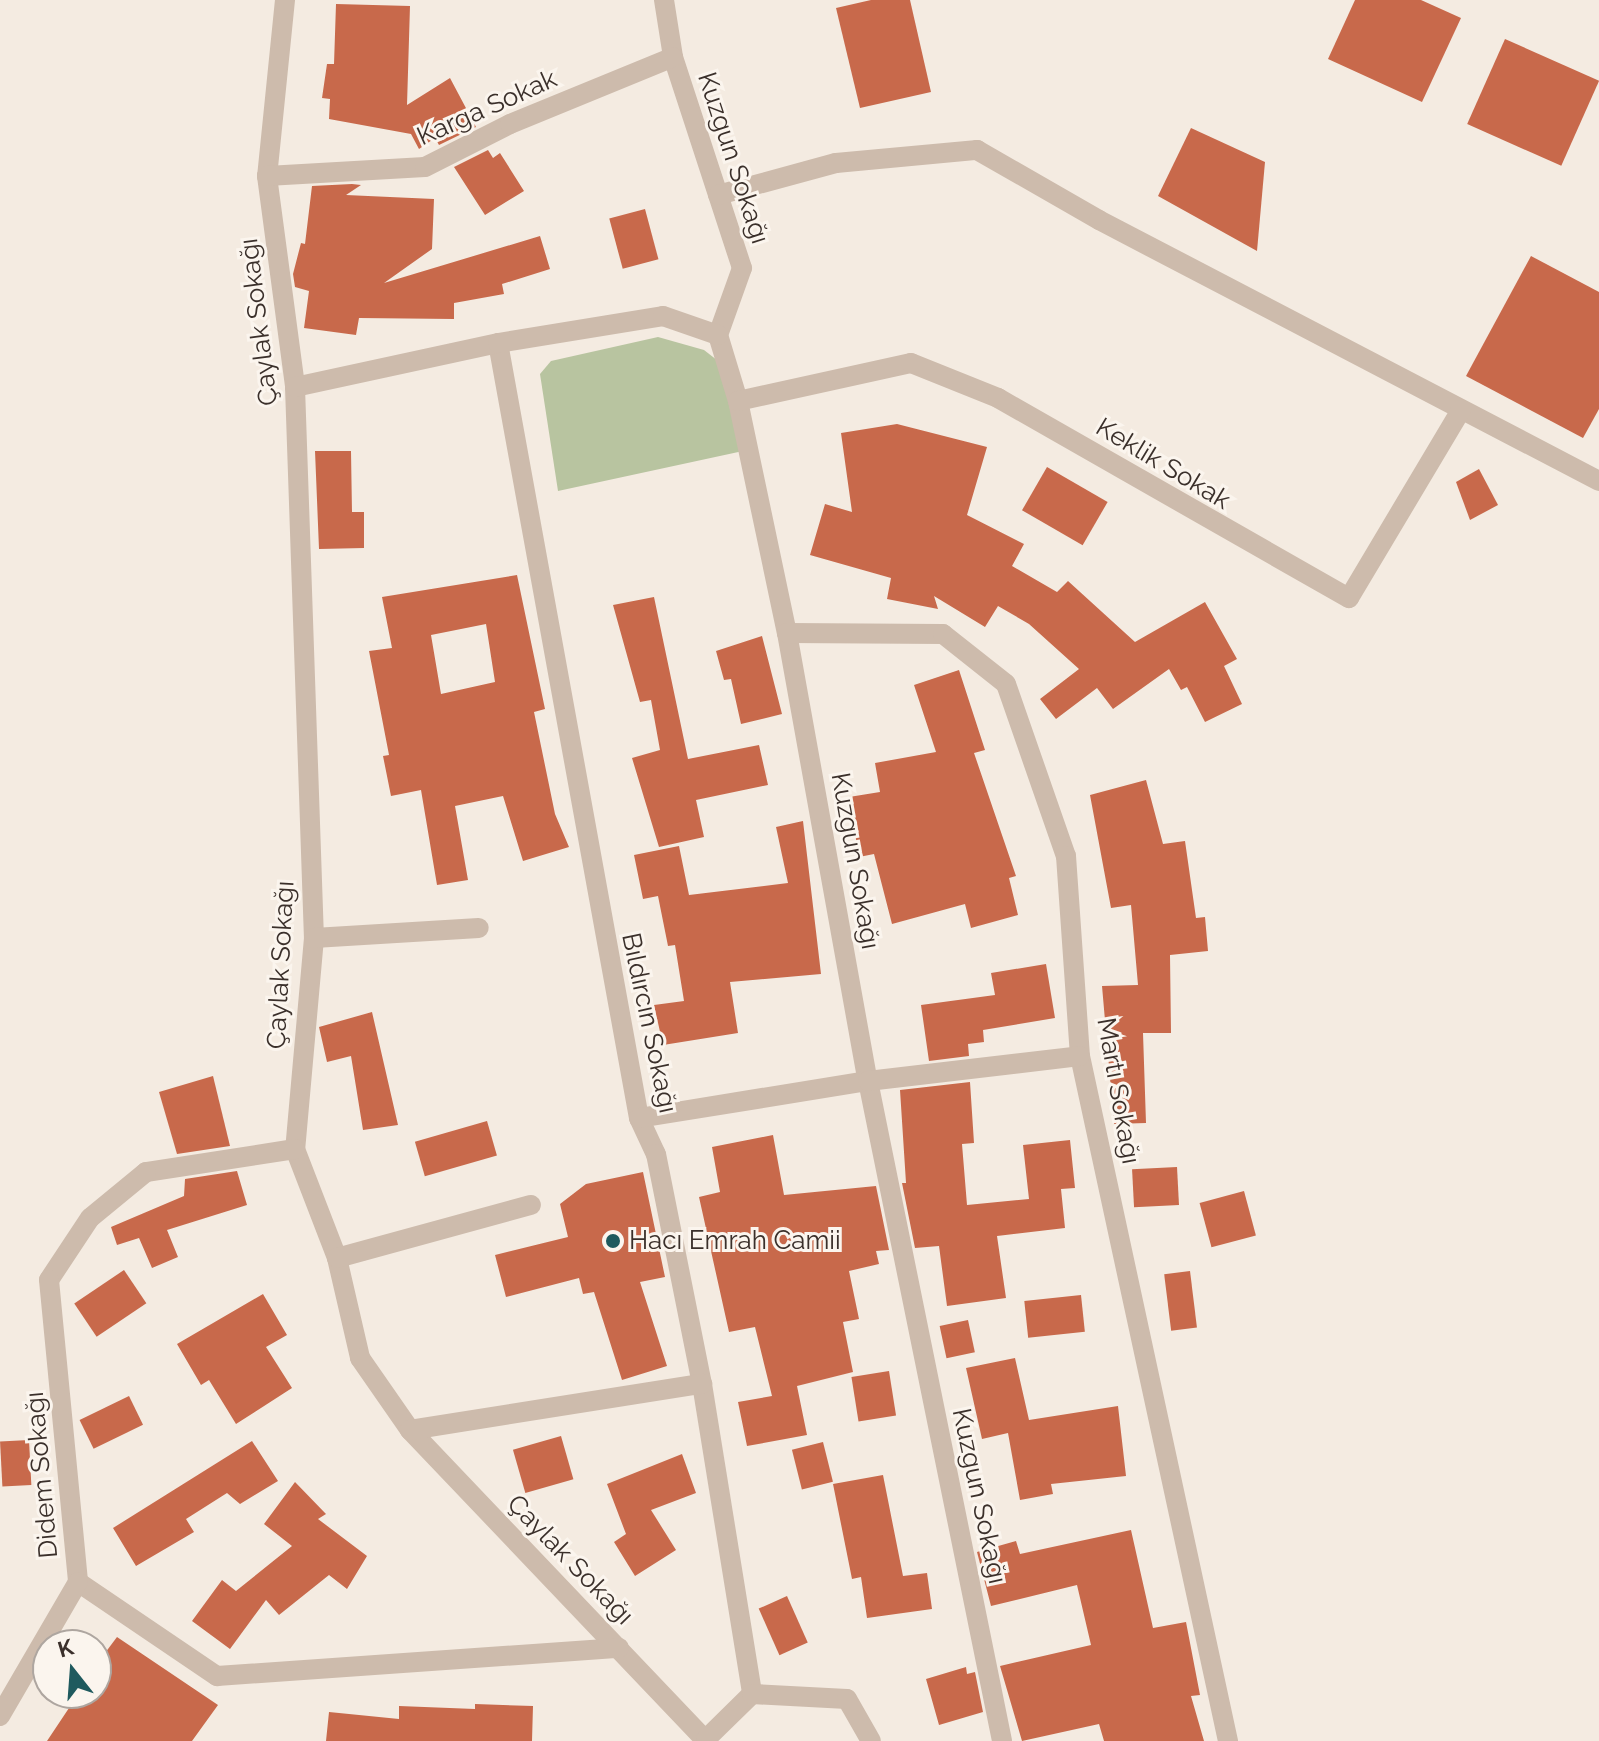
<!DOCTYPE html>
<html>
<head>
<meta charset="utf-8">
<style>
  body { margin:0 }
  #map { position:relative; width:1599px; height:1741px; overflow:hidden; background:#f4ebe1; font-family:Raleway,sans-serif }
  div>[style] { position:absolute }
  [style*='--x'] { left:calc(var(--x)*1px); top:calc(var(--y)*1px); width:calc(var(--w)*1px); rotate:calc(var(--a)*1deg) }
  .green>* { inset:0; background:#b8c4a0 }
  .building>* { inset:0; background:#c8694b; transform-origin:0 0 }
  .minor>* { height:20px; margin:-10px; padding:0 10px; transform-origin:10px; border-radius:10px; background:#cdbbac }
  .dots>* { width:22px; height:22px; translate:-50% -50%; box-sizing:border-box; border:4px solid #fbf5ee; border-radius:50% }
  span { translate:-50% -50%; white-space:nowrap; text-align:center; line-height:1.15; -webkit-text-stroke:6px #fbf5ee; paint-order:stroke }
  .street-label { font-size:26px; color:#3b302b }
  .poi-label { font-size:26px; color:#3b302b }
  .left { translate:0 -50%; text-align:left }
  .north { position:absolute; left:32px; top:1629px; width:80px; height:80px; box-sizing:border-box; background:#fbf5ee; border:2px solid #aea6a0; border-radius:50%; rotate:343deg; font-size:22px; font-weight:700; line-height:32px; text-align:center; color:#3b302b }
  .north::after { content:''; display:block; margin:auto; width:28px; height:36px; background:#1f5a5e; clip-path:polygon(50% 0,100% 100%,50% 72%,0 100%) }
</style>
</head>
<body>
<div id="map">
  <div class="green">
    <i style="clip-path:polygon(658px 337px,704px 350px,722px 364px,743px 451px,558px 491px,540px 374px,551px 361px)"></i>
  </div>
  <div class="building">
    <i style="clip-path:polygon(871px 0,910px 0,931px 92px,860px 108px,836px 8px)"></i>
    <i style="clip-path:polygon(1355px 0,1421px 0,1461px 18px,1422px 102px,1328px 59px)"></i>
    <i style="clip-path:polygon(336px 4px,410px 6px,407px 105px,450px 78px,476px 127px,439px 145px,435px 138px,419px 149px,411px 134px,329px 119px,330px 99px,322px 98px,327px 64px,334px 64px)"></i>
    <i style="left:1505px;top:39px;width:103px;height:93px;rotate:24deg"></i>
    <i style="clip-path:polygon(1191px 128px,1265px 162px,1257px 251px,1158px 196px)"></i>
    <i style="clip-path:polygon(488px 150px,493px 158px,500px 153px,524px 191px,485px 215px,454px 167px)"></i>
    <i style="clip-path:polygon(352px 184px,361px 185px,346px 195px,434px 199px,432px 249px,384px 283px,540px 236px,550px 269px,502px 284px,504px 294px,454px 303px,454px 319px,359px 318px,356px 335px,304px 328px,309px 291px,295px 287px,293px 274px,301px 243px,305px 244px,312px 186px)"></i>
    <i style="left:645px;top:209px;width:52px;height:37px;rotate:75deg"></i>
    <i style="clip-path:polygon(1531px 256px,1599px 292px,1599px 409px,1583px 438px,1466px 376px)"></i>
    <i style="clip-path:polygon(897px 424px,987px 447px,967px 515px,1024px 544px,1012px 566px,1057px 592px,1068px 581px,1135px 642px,1205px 602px,1237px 659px,1224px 666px,1242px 704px,1205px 722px,1187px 687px,1181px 690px,1169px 669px,1113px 709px,1097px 688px,1056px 719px,1040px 699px,1079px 669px,1029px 624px,998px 606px,985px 627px,934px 596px,938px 609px,887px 599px,891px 578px,810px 555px,825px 504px,852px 512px,841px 433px)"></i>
    <i style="clip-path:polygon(315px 451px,351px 451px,352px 512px,364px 512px,364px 548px,319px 549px)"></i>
    <i style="left:1047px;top:467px;width:70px;height:50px;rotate:30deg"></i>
    <i style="clip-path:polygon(1479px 469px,1498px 505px,1470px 520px,1456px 482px)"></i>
    <i style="clip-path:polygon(evenodd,517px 575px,545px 709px,534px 712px,555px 814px,569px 847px,523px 861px,503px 796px,455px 806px,468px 880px,437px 885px,421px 790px,391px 796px,383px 756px,389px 755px,369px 651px,392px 648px,382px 597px,517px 575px,486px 624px,495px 682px,441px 694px,431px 635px,486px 624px)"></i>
    <i style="clip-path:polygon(654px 597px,688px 759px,759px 745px,768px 785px,696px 800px,704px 837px,659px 847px,632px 758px,660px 750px,651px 700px,640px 702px,613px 605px)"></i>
    <i style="clip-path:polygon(762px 636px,782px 714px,741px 724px,731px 679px,724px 680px,716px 651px)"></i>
    <i style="clip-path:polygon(959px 670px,985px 750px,974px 753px,1016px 876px,1009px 878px,1018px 915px,971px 928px,965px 904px,892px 924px,874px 854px,859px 857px,849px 797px,880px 792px,875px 763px,936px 752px,914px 685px)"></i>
    <i style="clip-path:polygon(1146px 780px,1163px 844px,1185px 841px,1196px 918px,1205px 917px,1208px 951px,1170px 955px,1171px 1033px,1143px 1033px,1146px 1123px,1114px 1124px,1102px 986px,1138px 985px,1131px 905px,1111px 908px,1090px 795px)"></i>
    <i style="clip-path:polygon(803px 821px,821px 974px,730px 982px,738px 1033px,663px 1045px,654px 1005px,684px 1001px,675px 945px,668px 946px,658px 896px,643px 899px,634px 855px,679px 846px,689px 895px,788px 883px,776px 827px)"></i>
    <i style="clip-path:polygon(1046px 964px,1055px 1018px,983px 1030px,984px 1042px,968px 1044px,969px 1056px,929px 1061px,921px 1005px,995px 995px,991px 973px)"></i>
    <i style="clip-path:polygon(372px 1012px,398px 1125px,363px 1130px,351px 1056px,327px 1062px,319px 1027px)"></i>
    <i style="clip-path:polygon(213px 1076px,230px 1146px,177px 1154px,159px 1092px)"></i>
    <i style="clip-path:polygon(970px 1082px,974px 1143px,962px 1144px,967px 1205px,1029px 1199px,1023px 1145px,1070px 1140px,1075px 1188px,1061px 1189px,1065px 1228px,997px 1236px,1006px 1298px,947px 1306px,939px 1246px,915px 1248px,902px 1183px,906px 1183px,900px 1090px)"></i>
    <i style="left:487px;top:1121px;width:36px;height:75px;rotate:74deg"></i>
    <i style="clip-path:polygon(773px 1135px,784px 1195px,876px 1186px,889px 1250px,876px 1251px,879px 1264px,849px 1271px,859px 1319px,843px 1322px,853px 1372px,797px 1386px,807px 1435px,747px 1446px,738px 1402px,772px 1396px,755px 1327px,729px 1332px,699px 1197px,720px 1192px,712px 1147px)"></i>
    <i style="left:1177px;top:1167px;width:38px;height:45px;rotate:87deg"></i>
    <i style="clip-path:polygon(237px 1171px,247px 1205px,167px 1230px,178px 1257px,152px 1268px,139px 1238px,117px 1245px,111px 1227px,184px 1196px,185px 1179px)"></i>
    <i style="clip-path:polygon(643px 1172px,665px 1277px,640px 1282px,667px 1366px,622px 1380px,594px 1292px,583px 1294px,579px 1278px,506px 1297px,495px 1255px,568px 1237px,560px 1204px,586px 1184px)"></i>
    <i style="left:1244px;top:1191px;width:46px;height:46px;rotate:75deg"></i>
    <i style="left:124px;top:1270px;width:40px;height:60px;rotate:56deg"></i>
    <i style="left:1190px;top:1271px;width:57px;height:26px;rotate:83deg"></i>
    <i style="clip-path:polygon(263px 1294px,287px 1335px,266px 1347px,292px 1388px,236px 1424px,209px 1380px,201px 1385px,177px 1344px)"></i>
    <i style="left:1081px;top:1295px;width:37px;height:57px;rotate:84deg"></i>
    <i style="left:968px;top:1320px;width:33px;height:29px;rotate:78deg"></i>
    <i style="clip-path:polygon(1015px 1358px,1029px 1420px,1118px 1406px,1126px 1476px,1051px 1484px,1053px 1494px,1020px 1500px,1008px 1433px,982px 1439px,966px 1368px)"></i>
    <i style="left:889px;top:1371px;width:45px;height:38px;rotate:81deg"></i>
    <i style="left:129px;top:1396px;width:32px;height:55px;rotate:64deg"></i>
    <i style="left:561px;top:1436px;width:45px;height:50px;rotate:74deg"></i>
    <i style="left:29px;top:1440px;width:45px;height:29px;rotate:87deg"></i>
    <i style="clip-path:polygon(252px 1441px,278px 1481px,240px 1504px,227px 1493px,186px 1519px,194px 1532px,136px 1566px,113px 1528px)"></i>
    <i style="left:823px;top:1442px;width:41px;height:32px;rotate:76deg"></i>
    <i style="clip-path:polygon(682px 1454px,696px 1493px,651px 1510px,676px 1550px,635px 1576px,614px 1542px,626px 1534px,607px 1484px)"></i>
    <i style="clip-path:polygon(883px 1475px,903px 1576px,927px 1573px,932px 1609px,867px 1618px,861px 1577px,852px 1579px,833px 1484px)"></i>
    <i style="clip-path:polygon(295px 1482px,326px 1514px,318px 1519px,367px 1556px,347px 1589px,329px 1575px,279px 1615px,266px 1600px,230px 1649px,192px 1621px,222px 1580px,236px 1591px,292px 1546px,264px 1524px)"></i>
    <i style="clip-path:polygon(1131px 1530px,1153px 1628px,1186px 1622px,1200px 1695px,1191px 1696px,1204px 1741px,1104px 1741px,1099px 1724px,1022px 1741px,1000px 1666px,1091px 1645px,1077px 1585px,991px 1606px,977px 1552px,1016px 1541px,1020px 1554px)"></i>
    <i style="left:787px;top:1596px;width:51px;height:31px;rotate:66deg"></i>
    <i style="clip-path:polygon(117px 1637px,218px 1705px,192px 1741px,47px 1741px,79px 1693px,96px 1693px,96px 1665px)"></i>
    <i style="clip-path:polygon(966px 1667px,967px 1674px,975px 1672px,983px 1712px,939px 1725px,926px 1679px)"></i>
    <i style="clip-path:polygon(475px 1704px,533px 1706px,532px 1741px,326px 1741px,329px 1712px,399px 1719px,399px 1706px,475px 1709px)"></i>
  </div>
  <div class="minor">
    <i style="--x:285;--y:0;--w:177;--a:95.8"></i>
    <i style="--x:267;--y:176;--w:213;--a:82.4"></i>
    <i style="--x:295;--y:387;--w:551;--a:88.03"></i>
    <i style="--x:314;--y:938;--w:212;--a:95.1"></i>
    <i style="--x:295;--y:1149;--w:117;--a:68.9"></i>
    <i style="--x:337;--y:1258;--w:103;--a:77"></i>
    <i style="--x:360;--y:1358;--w:88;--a:55.2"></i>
    <i style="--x:410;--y:1430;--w:429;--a:46.4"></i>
    <i style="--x:664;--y:0;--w:58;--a:81"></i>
    <i style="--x:673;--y:57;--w:222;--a:71.9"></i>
    <i style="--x:742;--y:268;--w:71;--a:109.7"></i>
    <i style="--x:718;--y:335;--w:69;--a:73.1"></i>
    <i style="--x:738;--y:401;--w:237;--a:78.1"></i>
    <i style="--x:787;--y:633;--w:455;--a:79.8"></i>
    <i style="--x:868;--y:1081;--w:673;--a:78.52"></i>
    <i style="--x:267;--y:176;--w:158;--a:-3.3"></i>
    <i style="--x:425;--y:167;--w:95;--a:-26.8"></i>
    <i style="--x:510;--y:124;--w:176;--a:-22.3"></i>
    <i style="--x:718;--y:195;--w:122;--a:-15.2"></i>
    <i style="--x:836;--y:163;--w:142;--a:-5.3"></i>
    <i style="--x:977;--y:150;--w:141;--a:29.8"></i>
    <i style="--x:1099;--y:220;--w:564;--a:27.56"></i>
    <i style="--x:498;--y:343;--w:788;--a:79.69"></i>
    <i style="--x:639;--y:1118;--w:40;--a:65"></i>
    <i style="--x:656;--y:1154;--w:235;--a:78.7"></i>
    <i style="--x:702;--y:1384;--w:314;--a:80.8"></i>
    <i style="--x:752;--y:1694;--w:64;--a:135.6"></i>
    <i style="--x:295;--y:387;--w:208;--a:-12.2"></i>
    <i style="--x:498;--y:343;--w:167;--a:-9.3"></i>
    <i style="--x:663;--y:316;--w:58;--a:19.1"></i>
    <i style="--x:738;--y:401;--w:177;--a:-12.4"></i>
    <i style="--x:911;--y:363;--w:94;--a:21.9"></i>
    <i style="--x:998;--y:398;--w:404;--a:29.7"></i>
    <i style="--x:1349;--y:598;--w:219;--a:-59.2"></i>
    <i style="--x:787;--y:633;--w:156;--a:0.4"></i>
    <i style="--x:943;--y:634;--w:80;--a:38.4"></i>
    <i style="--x:1006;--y:684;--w:182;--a:70.8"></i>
    <i style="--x:1066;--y:856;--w:200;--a:86"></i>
    <i style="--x:1080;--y:1056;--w:701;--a:77.81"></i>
    <i style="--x:314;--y:938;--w:165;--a:-3.5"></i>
    <i style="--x:639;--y:1118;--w:232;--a:-9.2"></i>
    <i style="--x:868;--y:1081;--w:213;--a:-6.7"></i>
    <i style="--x:295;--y:1149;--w:151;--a:171.2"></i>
    <i style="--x:146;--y:1172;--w:72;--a:140.6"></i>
    <i style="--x:90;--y:1218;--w:74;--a:123.5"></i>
    <i style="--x:49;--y:1280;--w:303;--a:84.5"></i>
    <i style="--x:78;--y:1582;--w:168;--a:34.1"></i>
    <i style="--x:217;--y:1676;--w:403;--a:-4"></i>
    <i style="--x:337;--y:1258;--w:201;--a:-15.3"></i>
    <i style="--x:410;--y:1430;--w:296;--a:-9"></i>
    <i style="--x:752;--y:1694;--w:95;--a:3"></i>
    <i style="--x:847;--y:1699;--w:48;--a:60.3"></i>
    <i style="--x:0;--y:1716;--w:155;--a:-59.8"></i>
  </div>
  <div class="dots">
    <i style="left:613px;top:1241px;background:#1f5a5e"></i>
  </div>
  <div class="street-label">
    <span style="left:487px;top:108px;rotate:-24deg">Karga Sokak</span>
    <span style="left:733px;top:158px;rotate:72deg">Kuzgun Sokağı</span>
    <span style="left:259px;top:322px;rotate:-97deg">Çaylak Sokağı</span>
    <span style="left:1163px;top:464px;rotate:31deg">Keklik Sokak</span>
    <span style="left:855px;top:861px;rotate:80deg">Kuzgun Sokağı</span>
    <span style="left:281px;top:965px;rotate:-87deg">Çaylak Sokağı</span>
    <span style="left:649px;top:1023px;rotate:78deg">Bıldırcın Sokağı</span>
    <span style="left:1118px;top:1091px;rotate:80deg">Martı Sokağı</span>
    <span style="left:42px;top:1475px;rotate:-95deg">Didem Sokağı</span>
    <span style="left:979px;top:1496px;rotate:78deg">Kuzgun Sokağı</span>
    <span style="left:570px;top:1560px;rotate:46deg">Çaylak Sokağı</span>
  </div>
  <div class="poi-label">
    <span class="left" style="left:629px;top:1241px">Hacı Emrah Camii</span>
  </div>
  <div class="north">K</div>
</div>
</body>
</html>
